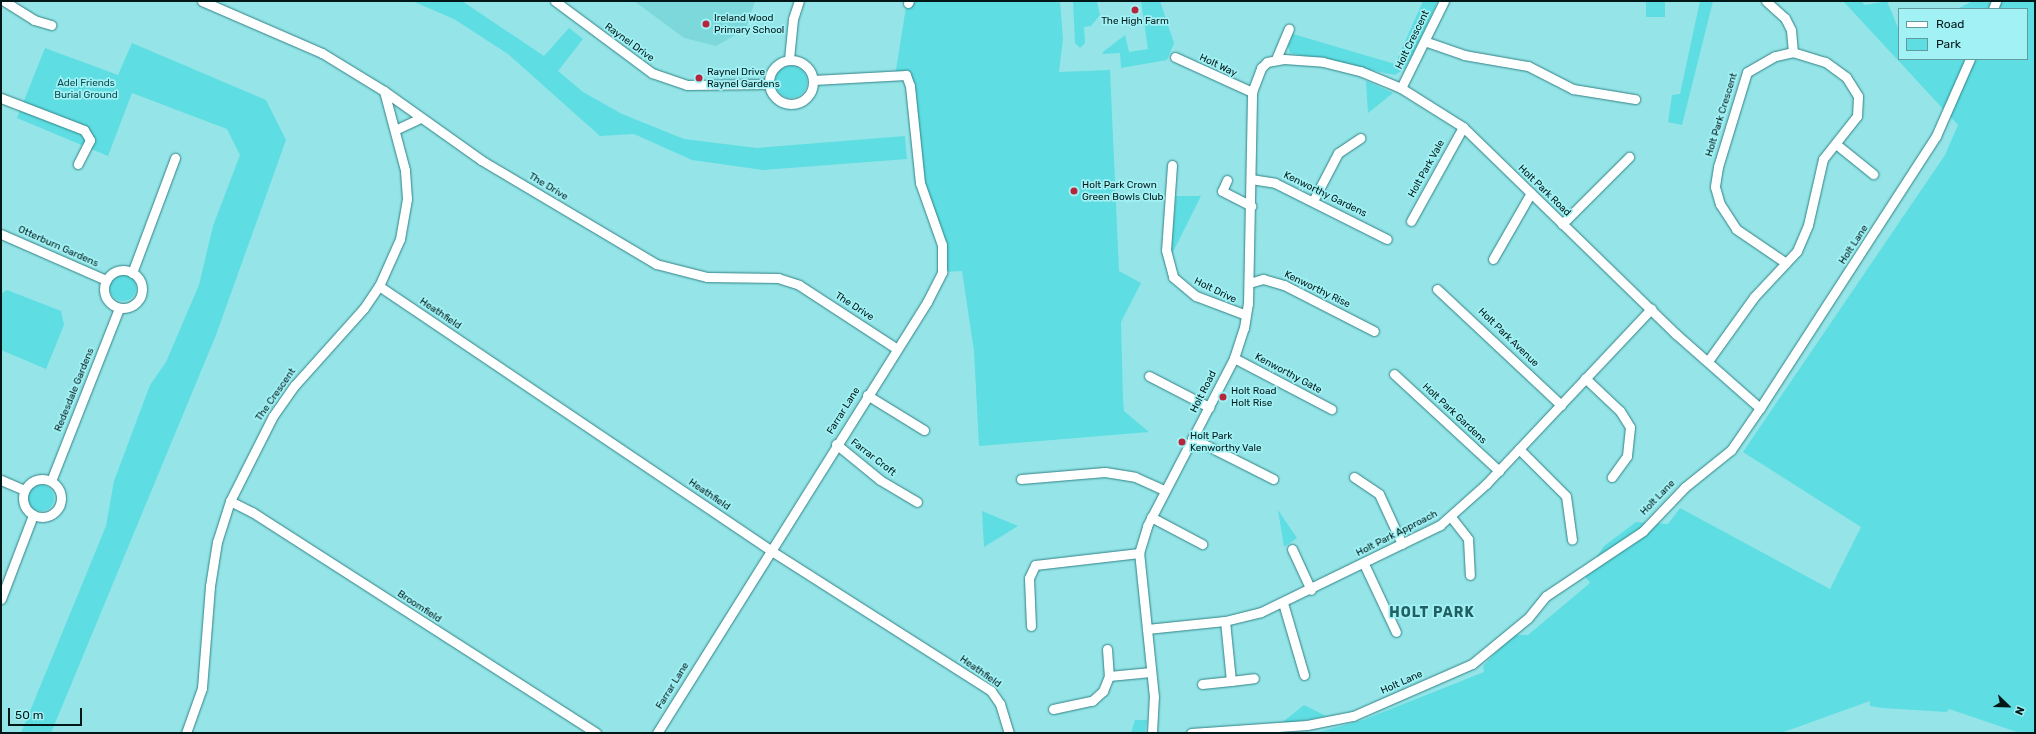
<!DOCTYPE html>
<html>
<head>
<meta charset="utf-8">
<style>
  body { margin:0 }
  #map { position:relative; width:2036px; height:734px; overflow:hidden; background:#95e5e8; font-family:Rubik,sans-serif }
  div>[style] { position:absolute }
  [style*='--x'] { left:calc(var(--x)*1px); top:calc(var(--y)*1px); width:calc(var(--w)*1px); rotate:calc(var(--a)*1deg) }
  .built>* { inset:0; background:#7dd8db }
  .green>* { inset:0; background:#5edde2; transform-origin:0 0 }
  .round { border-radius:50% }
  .roads { filter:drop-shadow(0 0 1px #318286) drop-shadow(0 0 1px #318286) }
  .street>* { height:9px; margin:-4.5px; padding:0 4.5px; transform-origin:4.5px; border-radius:4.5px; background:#fff }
  .street>.ring { margin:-4.5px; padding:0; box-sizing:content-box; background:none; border:9px solid #fff; border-radius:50% }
  .dots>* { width:11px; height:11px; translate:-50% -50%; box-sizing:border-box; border:2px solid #a2f2f5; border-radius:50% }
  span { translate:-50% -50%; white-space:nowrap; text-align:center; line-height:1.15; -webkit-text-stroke:3.5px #a2f2f5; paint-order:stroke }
  .poi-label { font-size:10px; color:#011819 }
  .left { translate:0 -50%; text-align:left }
  .street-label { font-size:10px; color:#011819 }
  .park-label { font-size:10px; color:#0b4d50 }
  .district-label { font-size:14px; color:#215f62; font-weight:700; letter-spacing:1px }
  .frame { position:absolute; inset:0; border:2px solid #011819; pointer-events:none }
  .legend { position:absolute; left:1898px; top:8px; width:130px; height:52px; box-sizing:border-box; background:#a2f2f5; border:1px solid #629b9d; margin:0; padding:5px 7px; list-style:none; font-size:12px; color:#011819 }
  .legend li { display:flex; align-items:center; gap:8px; height:20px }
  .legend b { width:20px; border:1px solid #629b9d }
  .north { position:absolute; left:1988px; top:686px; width:40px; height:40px; -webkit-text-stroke:3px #a2f2f5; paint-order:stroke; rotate:113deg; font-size:11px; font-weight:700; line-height:16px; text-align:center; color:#011819 }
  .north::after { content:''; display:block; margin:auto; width:14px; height:18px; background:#011819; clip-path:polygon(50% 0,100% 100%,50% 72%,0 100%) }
  .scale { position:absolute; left:8px; top:708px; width:74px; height:18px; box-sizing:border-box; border:2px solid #011819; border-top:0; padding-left:5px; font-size:12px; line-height:14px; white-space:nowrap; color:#011819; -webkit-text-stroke:3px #a2f2f5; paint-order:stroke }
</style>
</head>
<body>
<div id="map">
  <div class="built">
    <i style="clip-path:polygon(634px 1px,755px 1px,746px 29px,716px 46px,684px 38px)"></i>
  </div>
  <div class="green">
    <i style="clip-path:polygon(412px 1px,462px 1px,544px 56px,569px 28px,583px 39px,558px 71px,583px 92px,622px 114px,684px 139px,757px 148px,905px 136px,907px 159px,763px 170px,692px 160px,634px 134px,600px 136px,508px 54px,454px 19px)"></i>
    <i style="clip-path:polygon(907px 1px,1060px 1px,1063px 39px,1059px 72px,1110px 70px,1119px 271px,1141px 283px,1121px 322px,1123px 400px,1124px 411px,1149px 432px,979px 446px,974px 351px,962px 271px,942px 272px,942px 245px,930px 216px,905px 75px,895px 76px)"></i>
    <i style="clip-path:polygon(1073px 1px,1097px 1px,1100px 15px,1091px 26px,1084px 27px,1085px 43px,1080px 48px,1075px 43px)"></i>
    <i style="clip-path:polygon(1141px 1px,1160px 1px,1174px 43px,1167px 60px,1121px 68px,1120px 53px,1102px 54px,1103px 52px,1125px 35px,1129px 52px,1148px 49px)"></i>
    <i style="clip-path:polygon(1423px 1px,1438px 1px,1414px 52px,1404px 69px,1395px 75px,1290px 53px,1288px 46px,1293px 34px,1395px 64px)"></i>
    <i style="left:1646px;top:1px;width:19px;height:16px"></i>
    <i style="clip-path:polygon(1700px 1px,1713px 1px,1682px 125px,1668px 122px,1672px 95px,1680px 94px)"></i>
    <i style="clip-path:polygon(1843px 1px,1861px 1px,1865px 5px,1887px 1px,1899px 30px,1899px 59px,2027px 59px,2027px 9px,1957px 9px,1973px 1px,2035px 1px,2035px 733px,2020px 733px,1949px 709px,1947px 712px,1882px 708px,1870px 706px,1870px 701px,1781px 733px,1315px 733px,1363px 720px,1484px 672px,1483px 666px,1501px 647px,1516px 635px,1528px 635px,1590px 583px,1584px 575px,1604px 546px,1636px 522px,1668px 524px,1680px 508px,1830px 589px,1861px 527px,1743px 452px,1945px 155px,1958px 125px)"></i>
    <i style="clip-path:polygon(132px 43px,266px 100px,286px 140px,216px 335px,51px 733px,21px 733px,106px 526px,114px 481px,150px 385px,166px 362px,199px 285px,213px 226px,240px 155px,227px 129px,132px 93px,108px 156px,17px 118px,45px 48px,118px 75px)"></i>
    <i class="round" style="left:775px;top:66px;width:32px;height:32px"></i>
    <i style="clip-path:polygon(1366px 81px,1393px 93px,1368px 113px)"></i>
    <i style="clip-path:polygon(1176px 196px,1201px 196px,1172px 254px,1171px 253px)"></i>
    <i class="round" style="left:110px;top:275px;width:26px;height:26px"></i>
    <i style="clip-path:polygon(7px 290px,61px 311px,64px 325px,46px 369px,1px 350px,1px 294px)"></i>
    <i class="round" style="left:28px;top:485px;width:26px;height:26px"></i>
    <i style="clip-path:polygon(1278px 510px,1297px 538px,1284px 547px)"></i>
    <i style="clip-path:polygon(982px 511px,1018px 526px,984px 547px)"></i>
    <i style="clip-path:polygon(1304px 705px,1326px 716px,1279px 725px)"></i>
    <i style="clip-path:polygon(1135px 720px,1147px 720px,1145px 733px,1131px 733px)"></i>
  </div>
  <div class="roads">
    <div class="street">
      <i style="--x:4;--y:1;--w:36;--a:32"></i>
      <i style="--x:34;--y:20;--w:18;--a:16"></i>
      <i style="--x:202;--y:1;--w:131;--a:23.4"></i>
      <i style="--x:322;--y:53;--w:73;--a:31.5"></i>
      <i style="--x:384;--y:91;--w:119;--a:35.4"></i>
      <i style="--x:481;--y:160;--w:204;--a:30.7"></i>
      <i style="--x:656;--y:264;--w:53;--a:14.3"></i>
      <i style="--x:707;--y:277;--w:71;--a:0.8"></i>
      <i style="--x:778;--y:278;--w:22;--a:18"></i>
      <i style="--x:799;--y:285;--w:117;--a:33.1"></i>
      <i style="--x:555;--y:1;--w:121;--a:36.6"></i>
      <i style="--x:652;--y:73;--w:37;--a:19"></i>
      <i style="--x:687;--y:85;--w:82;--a:-0.7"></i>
      <i style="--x:1766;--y:1;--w:25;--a:42"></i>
      <i style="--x:1785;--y:18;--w:13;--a:63"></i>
      <i style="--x:1791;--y:30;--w:22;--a:85"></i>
      <i style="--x:908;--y:3;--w:2;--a:-63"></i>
      <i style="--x:1993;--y:9;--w:9;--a:-69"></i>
      <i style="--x:1427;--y:42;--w:39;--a:19"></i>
      <i style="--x:1464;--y:55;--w:65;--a:9.8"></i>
      <i style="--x:1528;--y:66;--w:51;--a:27.1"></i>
      <i style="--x:1573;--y:89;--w:63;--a:9.2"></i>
      <i style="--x:1175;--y:57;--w:85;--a:24.4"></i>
      <i style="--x:789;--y:59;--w:40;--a:-84.3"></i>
      <i style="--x:793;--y:19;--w:19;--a:-72"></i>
      <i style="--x:1276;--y:59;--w:33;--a:-67"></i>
      <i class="ring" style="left:769px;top:60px;width:35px;height:35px"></i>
      <i style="--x:1401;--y:88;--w:97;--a:-63.7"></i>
      <i style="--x:1;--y:98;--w:89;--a:21.1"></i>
      <i style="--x:84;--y:130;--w:12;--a:59"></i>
      <i style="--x:90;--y:140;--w:27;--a:117"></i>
      <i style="--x:397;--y:129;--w:26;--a:-25"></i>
      <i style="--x:1836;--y:144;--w:48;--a:39"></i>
      <i style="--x:1172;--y:165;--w:85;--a:94"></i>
      <i style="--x:1166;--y:250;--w:28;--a:75"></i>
      <i style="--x:1173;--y:277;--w:30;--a:40"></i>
      <i style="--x:1196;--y:296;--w:53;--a:20.8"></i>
      <i style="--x:1251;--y:179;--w:24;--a:9"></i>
      <i style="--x:1275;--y:183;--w:125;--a:26.6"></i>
      <i style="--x:1227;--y:180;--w:12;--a:114"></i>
      <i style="--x:1222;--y:191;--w:33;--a:27"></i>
      <i style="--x:1313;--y:201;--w:54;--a:-62.5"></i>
      <i style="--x:1338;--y:153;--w:27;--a:-34"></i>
      <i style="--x:1411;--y:221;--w:107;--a:-61"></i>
      <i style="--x:1562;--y:224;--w:95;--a:-45"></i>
      <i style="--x:1;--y:234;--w:115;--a:23.7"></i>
      <i style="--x:1493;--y:259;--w:76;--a:-60.1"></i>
      <i class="ring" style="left:104px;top:270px;width:29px;height:29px"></i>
      <i style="--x:132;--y:273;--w:123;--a:-69.5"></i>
      <i style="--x:1249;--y:283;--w:15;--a:-16"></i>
      <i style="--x:1263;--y:279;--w:22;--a:16"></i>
      <i style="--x:1284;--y:285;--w:101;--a:27.1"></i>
      <i style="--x:379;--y:286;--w:472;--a:34"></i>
      <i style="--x:770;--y:550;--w:262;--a:32.5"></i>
      <i style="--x:991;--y:691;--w:16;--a:55"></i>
      <i style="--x:1000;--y:704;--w:30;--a:73"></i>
      <i style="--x:1437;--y:289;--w:170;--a:43.1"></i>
      <i style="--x:1234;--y:358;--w:110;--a:27.7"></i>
      <i style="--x:1708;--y:361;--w:79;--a:-54.3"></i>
      <i style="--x:1754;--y:297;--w:63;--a:-46.9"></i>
      <i style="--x:1797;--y:251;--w:28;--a:-67"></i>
      <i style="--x:1808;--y:225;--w:68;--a:-77.2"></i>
      <i style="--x:1823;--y:159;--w:55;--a:-51.7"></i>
      <i style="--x:1857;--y:116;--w:20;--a:-87"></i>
      <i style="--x:1858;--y:96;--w:22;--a:-122"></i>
      <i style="--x:1846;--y:77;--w:26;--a:-144"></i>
      <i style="--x:1825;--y:62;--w:34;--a:-163"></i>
      <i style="--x:1793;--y:52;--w:18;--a:167"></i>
      <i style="--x:1775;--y:56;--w:32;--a:150"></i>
      <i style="--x:1747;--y:72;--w:99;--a:107"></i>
      <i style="--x:1718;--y:167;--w:20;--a:99"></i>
      <i style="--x:1715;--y:187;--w:18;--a:74"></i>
      <i style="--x:1720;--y:204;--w:30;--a:57"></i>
      <i style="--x:1736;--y:229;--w:60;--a:34.2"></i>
      <i style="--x:1394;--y:374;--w:143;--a:42.7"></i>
      <i style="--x:1149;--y:376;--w:68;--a:27.3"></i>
      <i style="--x:1585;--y:378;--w:48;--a:43.3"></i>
      <i style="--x:1620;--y:411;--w:19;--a:58"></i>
      <i style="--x:1630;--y:427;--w:29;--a:96"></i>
      <i style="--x:1627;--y:456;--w:26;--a:126"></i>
      <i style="--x:867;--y:395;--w:67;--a:31.6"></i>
      <i style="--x:1192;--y:438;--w:91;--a:26.8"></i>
      <i style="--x:836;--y:444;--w:57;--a:39.3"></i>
      <i style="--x:880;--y:480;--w:43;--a:30.7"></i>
      <i style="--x:1519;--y:449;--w:66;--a:45"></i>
      <i style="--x:1566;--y:496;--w:44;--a:82.2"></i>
      <i style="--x:1354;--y:477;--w:30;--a:34"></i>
      <i style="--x:1379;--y:494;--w:55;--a:65.3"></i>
      <i class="ring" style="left:23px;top:479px;width:29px;height:29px"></i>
      <i style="--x:1021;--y:479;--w:84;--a:-4.8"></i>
      <i style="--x:1105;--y:472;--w:30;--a:9"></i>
      <i style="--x:1135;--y:477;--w:32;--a:24"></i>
      <i style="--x:1;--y:480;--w:25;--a:23"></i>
      <i style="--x:51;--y:481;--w:186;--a:-68.5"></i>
      <i style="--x:230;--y:501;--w:25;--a:27"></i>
      <i style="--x:252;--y:512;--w:409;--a:32.7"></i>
      <i style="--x:1151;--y:517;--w:58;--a:27.9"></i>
      <i style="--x:1451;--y:517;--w:28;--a:52"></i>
      <i style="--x:1468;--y:539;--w:36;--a:87"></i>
      <i style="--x:1292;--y:549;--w:45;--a:65.1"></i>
      <i style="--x:1364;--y:564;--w:75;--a:64.8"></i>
      <i style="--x:1;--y:599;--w:90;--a:-69.1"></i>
      <i style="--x:1283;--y:603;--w:75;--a:73.7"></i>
      <i style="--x:1031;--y:626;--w:48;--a:-92.4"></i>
      <i style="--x:1029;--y:578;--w:14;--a:-65"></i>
      <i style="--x:1035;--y:565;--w:105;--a:-6.6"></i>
      <i style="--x:1147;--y:629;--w:78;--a:-5.9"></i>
      <i style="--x:1225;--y:621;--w:37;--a:-14"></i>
      <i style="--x:1261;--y:612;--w:199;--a:-25.9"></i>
      <i style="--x:1440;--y:525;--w:62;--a:-41.7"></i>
      <i style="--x:1486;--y:484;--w:241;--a:-46.7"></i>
      <i style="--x:1107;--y:649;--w:27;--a:86"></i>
      <i style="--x:1231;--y:681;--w:23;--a:-7"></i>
      <i style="--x:1202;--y:684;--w:29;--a:-6"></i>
      <i style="--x:1231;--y:681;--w:60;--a:-95.7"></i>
      <i style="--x:1053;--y:709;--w:40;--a:-12"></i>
      <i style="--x:1092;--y:701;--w:15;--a:-42"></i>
      <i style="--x:1103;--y:691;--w:16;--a:-68"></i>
      <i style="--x:1109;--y:676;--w:42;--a:-5.4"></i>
      <i style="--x:186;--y:733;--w:48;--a:-70.4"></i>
      <i style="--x:202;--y:688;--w:102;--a:-85.5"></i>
      <i style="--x:210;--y:586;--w:45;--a:-81"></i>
      <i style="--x:217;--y:542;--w:43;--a:-72.4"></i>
      <i style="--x:230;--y:501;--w:95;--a:-63.2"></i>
      <i style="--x:273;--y:416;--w:38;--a:-55"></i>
      <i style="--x:295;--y:385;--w:103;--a:-48.1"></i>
      <i style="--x:364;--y:308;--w:27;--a:-56"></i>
      <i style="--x:379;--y:286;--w:51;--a:-65.9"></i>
      <i style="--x:400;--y:239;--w:41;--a:-80.1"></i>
      <i style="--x:407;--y:199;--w:29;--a:-94"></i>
      <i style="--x:405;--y:170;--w:82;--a:-104.9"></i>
      <i style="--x:657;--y:733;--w:509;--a:-57.93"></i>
      <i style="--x:927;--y:302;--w:34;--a:-63"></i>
      <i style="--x:942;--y:272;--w:27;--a:-90"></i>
      <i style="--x:942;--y:245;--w:66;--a:-109.5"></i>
      <i style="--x:920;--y:183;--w:98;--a:-95.9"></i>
      <i style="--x:910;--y:86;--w:12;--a:-110"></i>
      <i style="--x:906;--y:75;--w:93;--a:176.9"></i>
      <i style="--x:1152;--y:733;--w:36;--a:-87"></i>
      <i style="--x:1154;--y:697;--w:145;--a:-95.9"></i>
      <i style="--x:1139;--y:553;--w:28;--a:-73"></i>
      <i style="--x:1147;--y:526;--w:189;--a:-62.6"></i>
      <i style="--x:1234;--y:358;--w:32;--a:-72"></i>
      <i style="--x:1244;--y:328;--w:24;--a:-81"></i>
      <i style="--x:1248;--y:304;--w:212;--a:-88.9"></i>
      <i style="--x:1252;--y:92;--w:26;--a:-69"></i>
      <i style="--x:1261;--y:68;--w:8;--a:-45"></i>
      <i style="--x:1267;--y:62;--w:17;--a:-10"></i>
      <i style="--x:1284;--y:59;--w:39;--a:4"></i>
      <i style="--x:1323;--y:62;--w:38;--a:14"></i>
      <i style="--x:1360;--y:71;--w:44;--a:22.5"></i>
      <i style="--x:1401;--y:88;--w:73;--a:32.2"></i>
      <i style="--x:1463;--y:127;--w:297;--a:44.2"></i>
      <i style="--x:1676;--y:334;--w:112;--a:41.4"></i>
      <i style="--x:1191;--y:733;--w:116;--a:-3.9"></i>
      <i style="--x:1307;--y:725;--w:47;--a:-11.1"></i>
      <i style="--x:1353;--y:716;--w:130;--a:-23.6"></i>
      <i style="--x:1472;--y:664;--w:72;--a:-39.4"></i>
      <i style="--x:1528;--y:618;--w:28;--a:-51"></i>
      <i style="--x:1546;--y:596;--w:117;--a:-33.8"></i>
      <i style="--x:1643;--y:531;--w:61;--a:-46.3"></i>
      <i style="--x:1685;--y:487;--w:59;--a:-38.8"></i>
      <i style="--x:1731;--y:450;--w:51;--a:-55.4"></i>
      <i style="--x:1760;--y:408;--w:324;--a:-57.1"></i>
      <i style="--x:1936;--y:136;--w:84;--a:-66.2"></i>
    </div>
  </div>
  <div class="dots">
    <i style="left:1135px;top:10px;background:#b7253b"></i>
    <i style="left:706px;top:24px;background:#b7253b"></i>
    <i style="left:699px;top:78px;background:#b7253b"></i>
    <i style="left:1074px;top:191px;background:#b7253b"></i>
    <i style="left:1223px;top:397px;background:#b7253b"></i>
    <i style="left:1182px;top:442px;background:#b7253b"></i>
  </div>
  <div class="poi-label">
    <span class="left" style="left:714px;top:24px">Ireland Wood<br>Primary School</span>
    <span style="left:1135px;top:22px">The High Farm</span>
    <span class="left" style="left:707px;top:78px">Raynel Drive<br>Raynel Gardens</span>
    <span class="left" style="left:1082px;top:191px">Holt Park Crown<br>Green Bowls Club</span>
    <span class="left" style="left:1231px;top:397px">Holt Road<br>Holt Rise</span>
    <span class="left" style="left:1190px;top:442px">Holt Park<br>Kenworthy Vale</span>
  </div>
  <div class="street-label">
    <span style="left:1413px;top:40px;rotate:-64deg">Holt Crescent</span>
    <span style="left:629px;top:43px;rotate:36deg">Raynel Drive</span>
    <span style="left:1218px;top:66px;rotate:25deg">Holt Way</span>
    <span style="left:1722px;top:115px;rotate:-73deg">Holt Park Crescent</span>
    <span style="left:1427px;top:169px;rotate:-61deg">Holt Park Vale</span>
    <span style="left:548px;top:187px;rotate:31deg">The Drive</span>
    <span style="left:1544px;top:191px;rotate:44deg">Holt Park Road</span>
    <span style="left:1325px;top:195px;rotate:26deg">Kenworthy Gardens</span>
    <span style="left:1854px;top:245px;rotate:-57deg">Holt Lane</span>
    <span style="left:58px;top:247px;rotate:24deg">Otterburn Gardens</span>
    <span style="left:1317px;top:290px;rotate:26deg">Kenworthy Rise</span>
    <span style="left:1215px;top:291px;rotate:26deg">Holt Drive</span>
    <span style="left:854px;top:307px;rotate:33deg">The Drive</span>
    <span style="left:440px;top:314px;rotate:34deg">Heathfield</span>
    <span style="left:1508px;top:338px;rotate:44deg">Holt Park Avenue</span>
    <span style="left:1288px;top:374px;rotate:28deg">Kenworthy Gate</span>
    <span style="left:75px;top:390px;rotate:-68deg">Redesdale Gardens</span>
    <span style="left:1204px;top:392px;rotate:-63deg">Holt Road</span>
    <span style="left:276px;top:395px;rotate:-55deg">The Crescent</span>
    <span style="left:844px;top:411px;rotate:-58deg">Farrar Lane</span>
    <span style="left:1454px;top:414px;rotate:43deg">Holt Park Gardens</span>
    <span style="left:873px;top:458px;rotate:38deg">Farrar Croft</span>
    <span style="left:709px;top:495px;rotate:34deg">Heathfield</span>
    <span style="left:1658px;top:498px;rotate:-46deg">Holt Lane</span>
    <span style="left:1397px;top:534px;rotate:-27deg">Holt Park Approach</span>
    <span style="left:419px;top:607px;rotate:33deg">Broomfield</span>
    <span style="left:980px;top:672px;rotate:35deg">Heathfield</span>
    <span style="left:1402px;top:683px;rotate:-24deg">Holt Lane</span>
    <span style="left:673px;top:686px;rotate:-58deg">Farrar Lane</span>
  </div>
  <div class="park-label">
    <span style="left:86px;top:89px">Adel Friends<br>Burial Ground</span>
  </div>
  <div class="district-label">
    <span style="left:1432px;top:613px">HOLT PARK</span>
  </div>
  <div class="frame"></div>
  <ul class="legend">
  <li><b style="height:5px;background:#fff"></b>Road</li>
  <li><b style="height:11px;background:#5edde2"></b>Park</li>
  </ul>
  <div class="north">N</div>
  <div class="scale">50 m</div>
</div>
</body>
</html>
